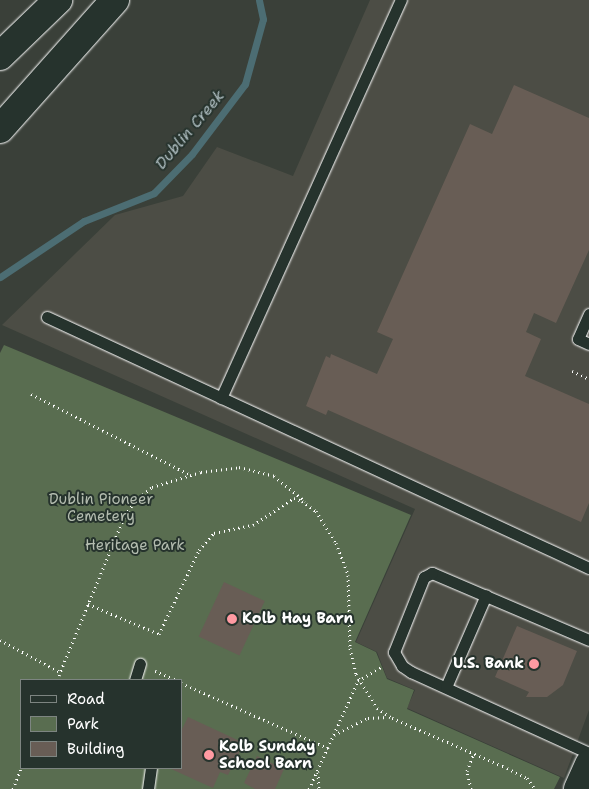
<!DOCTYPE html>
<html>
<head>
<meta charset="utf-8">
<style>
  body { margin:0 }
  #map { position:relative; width:589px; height:789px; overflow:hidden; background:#3a4039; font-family:"Shantell Sans",sans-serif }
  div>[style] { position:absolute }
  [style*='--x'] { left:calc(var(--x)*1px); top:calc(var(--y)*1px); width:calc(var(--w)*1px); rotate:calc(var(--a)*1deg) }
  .built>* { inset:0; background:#4c4d45 }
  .green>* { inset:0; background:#596d50 }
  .stream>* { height:7px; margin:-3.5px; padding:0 3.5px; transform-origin:3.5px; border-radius:3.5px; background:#4c6d73 }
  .building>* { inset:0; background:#685d55; transform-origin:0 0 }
  .path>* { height:3px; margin-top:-1.5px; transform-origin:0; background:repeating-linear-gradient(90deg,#fff 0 1px,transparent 0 5px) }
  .roads { filter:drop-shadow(0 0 1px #fff) drop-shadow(0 0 1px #fff) }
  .lane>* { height:11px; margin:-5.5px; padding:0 5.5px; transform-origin:5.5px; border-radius:5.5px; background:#26332d }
  .secondary>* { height:28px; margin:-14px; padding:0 14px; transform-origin:14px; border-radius:14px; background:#26332d }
  .highway>* { height:28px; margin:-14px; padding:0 14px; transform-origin:14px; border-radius:14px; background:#26332d }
  .dots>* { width:14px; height:14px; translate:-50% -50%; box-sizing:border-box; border:2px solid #26332d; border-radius:50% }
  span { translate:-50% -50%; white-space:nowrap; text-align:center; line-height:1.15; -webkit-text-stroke:4px #26332d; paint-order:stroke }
  .park-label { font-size:15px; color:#b4bdb0 }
  .poi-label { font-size:15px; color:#fff; font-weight:700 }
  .left { translate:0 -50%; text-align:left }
  .right { translate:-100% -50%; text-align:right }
  .water-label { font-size:16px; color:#aebdc0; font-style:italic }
  .legend { position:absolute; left:20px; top:679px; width:162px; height:90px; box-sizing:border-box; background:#26332d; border:1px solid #7d8581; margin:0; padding:6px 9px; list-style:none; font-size:15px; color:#fff }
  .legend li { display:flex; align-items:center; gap:10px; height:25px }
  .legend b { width:25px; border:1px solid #7d8581 }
</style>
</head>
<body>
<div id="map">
  <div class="built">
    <i style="clip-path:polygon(370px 0,589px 0,589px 710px,564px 778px,407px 708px,415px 690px,387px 678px,377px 652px,356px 642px,415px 509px,2px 325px,115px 215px,183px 196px,217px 147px,293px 176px)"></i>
  </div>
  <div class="green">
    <i style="clip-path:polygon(evenodd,4px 345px,411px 515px,355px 642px,376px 652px,387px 679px,414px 690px,407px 709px,560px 777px,554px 789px,0 789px,0 353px,4px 345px,21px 680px,181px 680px,181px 768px,21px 768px,21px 680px)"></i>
  </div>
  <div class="stream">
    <i style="--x:0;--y:277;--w:101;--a:-33.7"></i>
    <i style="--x:84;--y:221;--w:75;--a:-21.8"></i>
    <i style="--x:154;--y:193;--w:54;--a:-45.7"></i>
    <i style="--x:192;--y:154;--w:88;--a:-52.9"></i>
    <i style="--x:245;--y:84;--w:67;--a:-74.5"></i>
    <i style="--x:263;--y:19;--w:19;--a:-102"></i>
  </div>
  <div class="building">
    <i style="clip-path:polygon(514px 85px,589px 118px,589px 250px,556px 323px,534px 313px,526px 332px,541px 339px,525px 376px,589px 404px,589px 503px,581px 522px,328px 410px,326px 415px,306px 406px,326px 356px,330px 358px,331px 354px,377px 374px,393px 339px,377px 332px,470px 124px,492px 134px)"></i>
    <i style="left:224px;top:582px;width:45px;height:60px;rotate:25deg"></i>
    <i style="clip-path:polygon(517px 626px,577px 651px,563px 685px,547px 697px,526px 697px,529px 692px,495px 677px)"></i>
    <i style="clip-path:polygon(188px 717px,244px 743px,228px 775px,220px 772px,213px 788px,169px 768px,181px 768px,181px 731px)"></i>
    <i style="clip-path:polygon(257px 756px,284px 769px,275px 789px,255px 789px,244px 783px)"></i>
  </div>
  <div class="path">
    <i style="--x:572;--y:371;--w:19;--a:25"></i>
    <i style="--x:31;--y:394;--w:177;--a:26.9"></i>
    <i style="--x:88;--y:604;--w:77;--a:22.9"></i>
    <i style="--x:159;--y:634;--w:93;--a:-64.5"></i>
    <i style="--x:199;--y:550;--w:23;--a:-49"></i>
    <i style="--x:214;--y:533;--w:40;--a:-12"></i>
    <i style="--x:253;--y:525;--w:49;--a:-33.4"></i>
    <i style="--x:294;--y:498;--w:9;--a:21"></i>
    <i style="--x:302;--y:501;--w:17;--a:36"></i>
    <i style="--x:316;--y:511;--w:38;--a:58"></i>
    <i style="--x:336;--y:543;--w:34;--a:69"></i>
    <i style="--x:348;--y:575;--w:73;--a:88.4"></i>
    <i style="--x:350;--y:648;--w:27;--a:77"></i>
    <i style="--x:356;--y:674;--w:40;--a:58"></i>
    <i style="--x:377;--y:708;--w:18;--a:34"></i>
    <i style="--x:392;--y:718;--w:125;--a:23.5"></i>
    <i style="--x:507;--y:768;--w:22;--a:27"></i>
    <i style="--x:527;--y:778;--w:14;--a:54"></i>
    <i style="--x:0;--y:640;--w:68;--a:28.1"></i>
    <i style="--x:155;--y:671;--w:23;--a:23"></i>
    <i style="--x:57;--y:680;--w:178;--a:-67.6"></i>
    <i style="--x:125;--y:515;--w:17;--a:-54"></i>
    <i style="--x:135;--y:501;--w:22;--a:-39"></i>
    <i style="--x:152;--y:487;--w:51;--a:-17"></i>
    <i style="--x:201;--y:472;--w:38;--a:-7"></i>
    <i style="--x:239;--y:467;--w:36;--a:14"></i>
    <i style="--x:274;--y:476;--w:40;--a:39"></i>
    <i style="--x:181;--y:683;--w:161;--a:23.9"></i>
    <i style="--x:334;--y:735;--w:38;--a:-27"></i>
    <i style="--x:368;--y:718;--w:20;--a:-3"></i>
    <i style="--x:318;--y:772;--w:17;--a:87"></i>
    <i style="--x:13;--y:789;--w:22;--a:-69"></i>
    <i style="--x:309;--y:789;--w:119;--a:-65.6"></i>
    <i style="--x:358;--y:681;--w:29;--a:-31"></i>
    <i style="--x:471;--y:789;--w:18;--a:-103"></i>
    <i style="--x:467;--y:771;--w:19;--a:-69"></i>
  </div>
  <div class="roads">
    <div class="lane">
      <i style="--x:589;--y:314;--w:27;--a:114"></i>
      <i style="--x:578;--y:339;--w:12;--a:24"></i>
      <i style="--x:47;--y:317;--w:597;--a:24.85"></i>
      <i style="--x:221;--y:398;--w:437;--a:-65.7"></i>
      <i style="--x:589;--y:640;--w:171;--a:-156.9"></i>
      <i style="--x:432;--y:573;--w:9;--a:153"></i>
      <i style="--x:424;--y:577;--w:81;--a:111.8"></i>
      <i style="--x:394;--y:652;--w:16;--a:60"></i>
      <i style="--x:402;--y:666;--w:11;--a:34"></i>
      <i style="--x:411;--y:672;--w:196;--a:24.5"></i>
      <i style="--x:135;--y:680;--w:17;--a:-73"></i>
      <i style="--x:446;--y:687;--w:100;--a:-66.5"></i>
      <i style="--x:148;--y:789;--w:21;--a:-82"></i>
    </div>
    <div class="secondary">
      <i style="--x:578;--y:789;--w:27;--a:-66"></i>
    </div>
    <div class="highway">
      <i style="--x:0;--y:56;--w:81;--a:-44"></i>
      <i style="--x:0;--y:129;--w:173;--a:-48.3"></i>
    </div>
  </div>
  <div class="dots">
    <i style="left:232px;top:619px;background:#ff9aa2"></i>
    <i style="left:534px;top:664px;background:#ff9aa2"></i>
    <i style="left:209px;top:755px;background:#ff9aa2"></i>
  </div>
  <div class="park-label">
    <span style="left:101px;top:508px">Dublin Pioneer<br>Cemetery</span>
    <span style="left:135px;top:546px">Heritage Park</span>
  </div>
  <div class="poi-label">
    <span class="left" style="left:242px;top:619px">Kolb Hay Barn</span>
    <span class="right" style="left:524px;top:664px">U.S. Bank</span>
    <span class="left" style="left:219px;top:755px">Kolb Sunday<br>School Barn</span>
  </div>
  <div class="water-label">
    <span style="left:190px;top:130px;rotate:-50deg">Dublin Creek</span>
  </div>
  <ul class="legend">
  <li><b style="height:6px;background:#26332d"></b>Road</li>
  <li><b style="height:14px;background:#596d50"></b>Park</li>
  <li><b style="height:14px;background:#685d55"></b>Building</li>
  </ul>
</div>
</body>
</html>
